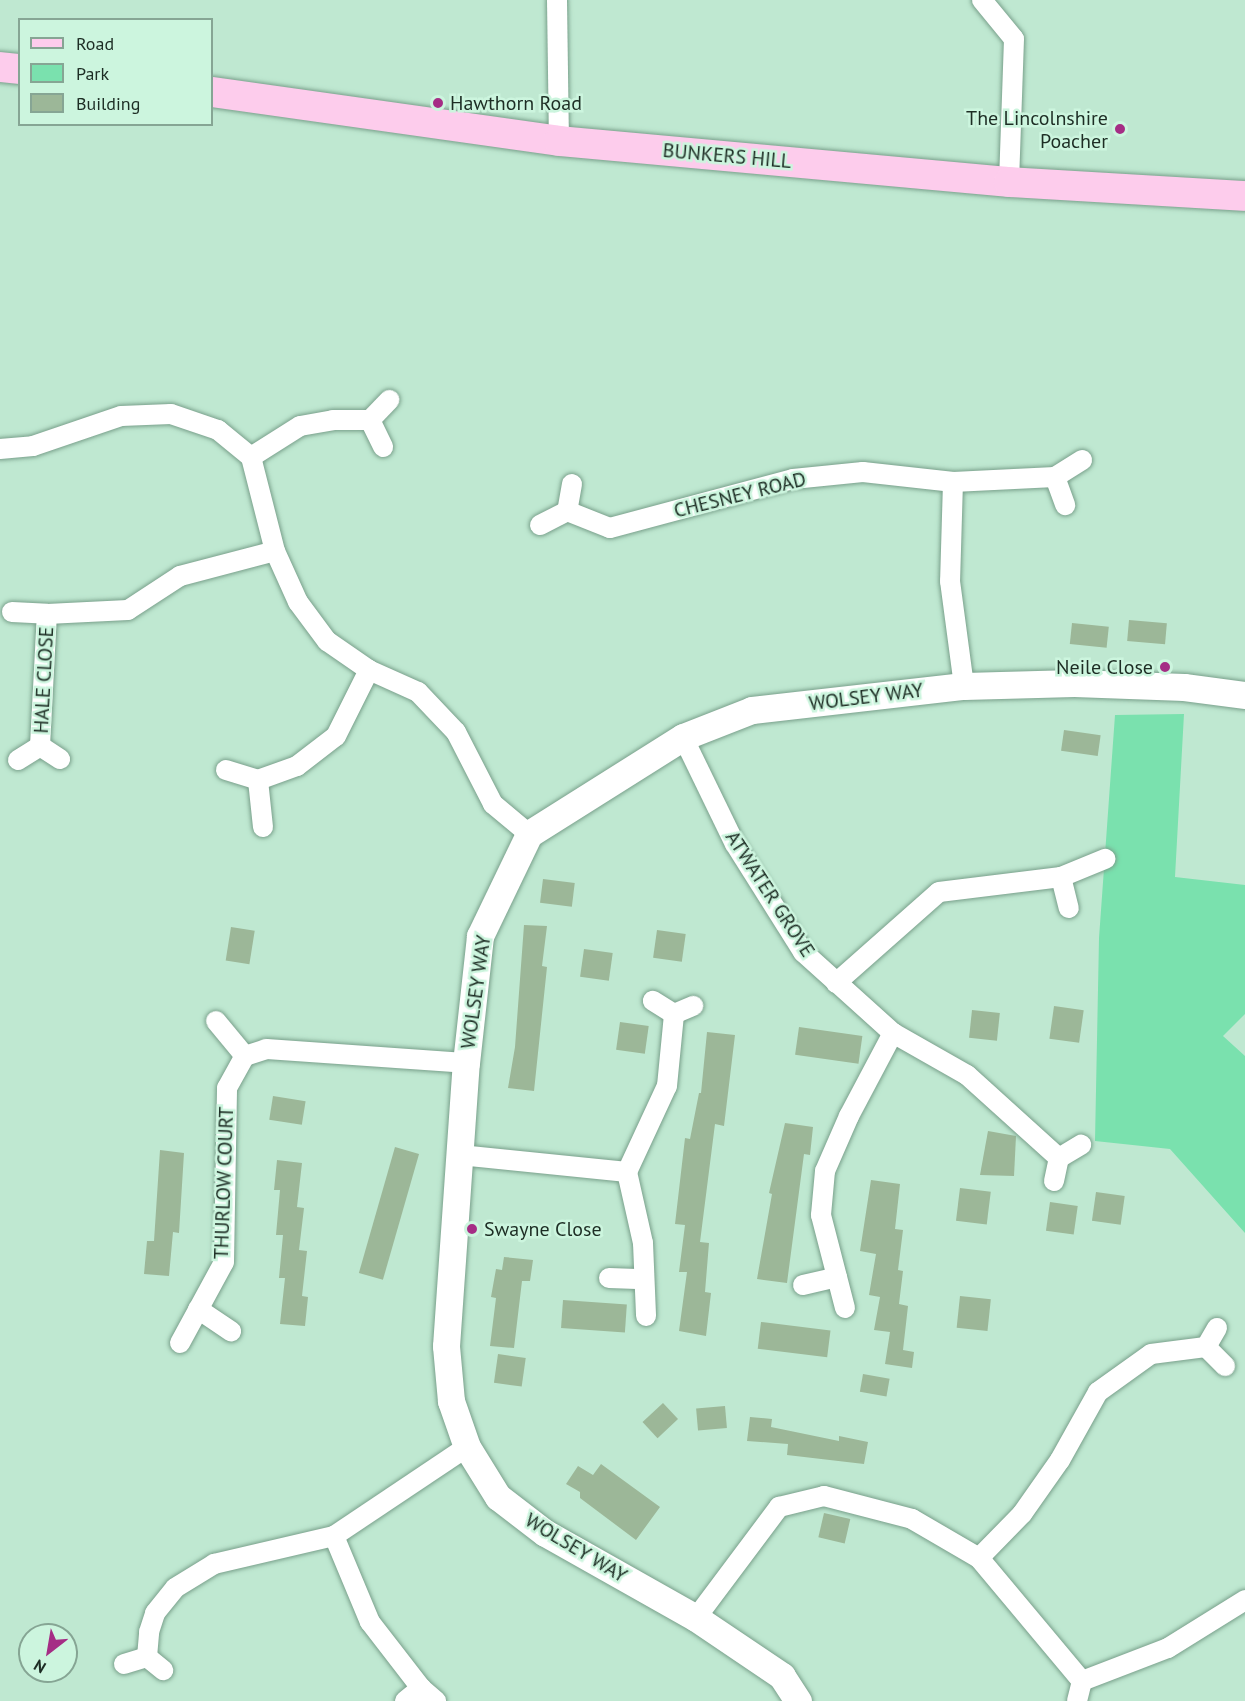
<!DOCTYPE html>
<html>
<head>
<meta charset="utf-8">
<style>
  body { margin:0 }
  #map { position:relative; width:1245px; height:1701px; overflow:hidden; background:#bfe8d1; font-family:"PT Sans",sans-serif }
  div>[style] { position:absolute }
  [style*='--x'] { left:calc(var(--x)*1px); top:calc(var(--y)*1px); width:calc(var(--w)*1px); rotate:calc(var(--a)*1deg) }
  .green>* { inset:0; background:#7ae1ae }
  .building>* { inset:0; background:#9cb798; transform-origin:0 0 }
  .roads { filter:drop-shadow(0 0 2px #79a08b) drop-shadow(0 0 2px #79a08b) }
  .street>* { height:20px; margin:-10px; padding:0 10px; transform-origin:10px; border-radius:10px; background:#fff }
  .secondary>* { height:27px; margin:-13.5px; padding:0 13.5px; transform-origin:13.5px; border-radius:13.5px; background:#fff }
  .primary>* { height:30px; margin:-15px; padding:0 15px; transform-origin:15px; border-radius:15px; background:#fdccec }
  .dots>* { width:16px; height:16px; translate:-50% -50%; box-sizing:border-box; border:3px solid #ccf5de; border-radius:50% }
  span { translate:-50% -50%; white-space:nowrap; text-align:center; line-height:1.15; -webkit-text-stroke:5px #ccf5de; paint-order:stroke }
  .poi-label { font-size:20px; color:#1d2d24 }
  .left { translate:0 -50%; text-align:left }
  .right { translate:-100% -50%; text-align:right }
  .street-label { font-size:20px; color:#1d2d24 }
  .legend { position:absolute; left:18px; top:18px; width:195px; height:108px; box-sizing:border-box; background:#ccf5de; border:2px solid #86a594; margin:0; padding:8px 10px; list-style:none; font-size:18px; color:#1d2d24 }
  .legend li { display:flex; align-items:center; gap:12px; height:30px }
  .legend b { width:30px; border:2px solid #86a594 }
  .north { position:absolute; left:18px; top:1623px; width:60px; height:60px; box-sizing:border-box; background:#ccf5de; border:2px solid #86a594; border-radius:50%; rotate:211deg; font-size:16px; font-weight:700; line-height:24px; text-align:center; color:#1d2d24 }
  .north::after { content:''; display:block; margin:auto; width:21px; height:27px; background:#a52d85; clip-path:polygon(50% 0,100% 100%,50% 72%,0 100%) }
</style>
</head>
<body>
<div id="map">
  <div class="green">
    <i style="clip-path:polygon(1184px 714px,1175px 877px,1245px 885px,1245px 1014px,1223px 1036px,1245px 1056px,1245px 1233px,1170px 1149px,1095px 1141px,1099px 938px,1115px 715px)"></i>
  </div>
  <div class="building">
    <i style="left:1129px;top:620px;width:38px;height:21px;rotate:5deg"></i>
    <i style="left:1072px;top:623px;width:37px;height:21px;rotate:6deg"></i>
    <i style="left:1064px;top:730px;width:37px;height:21px;rotate:8deg"></i>
    <i style="left:543px;top:879px;width:32px;height:24px;rotate:7deg"></i>
    <i style="clip-path:polygon(524px 925px,547px 926px,542px 966px,547px 967px,534px 1091px,508px 1088px,515px 1047px)"></i>
    <i style="left:231px;top:927px;width:24px;height:34px;rotate:9deg"></i>
    <i style="left:657px;top:930px;width:29px;height:28px;rotate:8deg"></i>
    <i style="left:584px;top:949px;width:29px;height:28px;rotate:8deg"></i>
    <i style="left:1054px;top:1006px;width:30px;height:33px;rotate:8deg"></i>
    <i style="left:972px;top:1010px;width:28px;height:28px;rotate:6deg"></i>
    <i style="left:620px;top:1022px;width:29px;height:28px;rotate:8deg"></i>
    <i style="left:799px;top:1027px;width:64px;height:28px;rotate:8deg"></i>
    <i style="clip-path:polygon(707px 1032px,735px 1035px,724px 1126px,715px 1124px,700px 1242px,709px 1243px,705px 1292px,711px 1293px,706px 1336px,679px 1331px,687px 1272px,679px 1272px,685px 1225px,675px 1224px,685px 1138px,690px 1139px,699px 1093px,701px 1093px)"></i>
    <i style="left:273px;top:1096px;width:33px;height:24px;rotate:9deg"></i>
    <i style="clip-path:polygon(785px 1123px,813px 1127px,810px 1155px,804px 1154px,787px 1283px,757px 1279px,772px 1194px,769px 1193px)"></i>
    <i style="clip-path:polygon(988px 1131px,1016px 1136px,1014px 1176px,980px 1175px)"></i>
    <i style="left:395px;top:1147px;width:25px;height:131px;rotate:16deg"></i>
    <i style="clip-path:polygon(160px 1150px,184px 1153px,179px 1233px,173px 1232px,169px 1276px,144px 1274px,147px 1241px,154px 1241px)"></i>
    <i style="clip-path:polygon(277px 1160px,302px 1163px,297px 1207px,304px 1208px,299px 1250px,307px 1251px,302px 1296px,308px 1297px,305px 1326px,280px 1324px,285px 1278px,279px 1278px,283px 1235px,276px 1235px,280px 1190px,274px 1190px)"></i>
    <i style="clip-path:polygon(871px 1180px,900px 1184px,895px 1229px,903px 1230px,898px 1270px,903px 1271px,899px 1304px,908px 1306px,903px 1350px,914px 1352px,912px 1368px,885px 1364px,890px 1332px,874px 1330px,880px 1297px,869px 1295px,876px 1254px,860px 1251px)"></i>
    <i style="left:960px;top:1188px;width:31px;height:33px;rotate:7deg"></i>
    <i style="left:1096px;top:1192px;width:29px;height:29px;rotate:8deg"></i>
    <i style="left:1050px;top:1202px;width:28px;height:29px;rotate:8deg"></i>
    <i style="clip-path:polygon(504px 1257px,533px 1260px,530px 1281px,522px 1281px,514px 1348px,490px 1346px,496px 1298px,491px 1297px,496px 1269px,502px 1270px)"></i>
    <i style="left:960px;top:1296px;width:31px;height:32px;rotate:6deg"></i>
    <i style="left:563px;top:1300px;width:64px;height:28px;rotate:4deg"></i>
    <i style="left:761px;top:1322px;width:70px;height:27px;rotate:7deg"></i>
    <i style="left:498px;top:1354px;width:28px;height:29px;rotate:8deg"></i>
    <i style="left:863px;top:1374px;width:27px;height:18px;rotate:10deg"></i>
    <i style="left:663px;top:1403px;width:22px;height:28px;rotate:47deg"></i>
    <i style="left:725px;top:1406px;width:22px;height:29px;rotate:85deg"></i>
    <i style="clip-path:polygon(750px 1417px,772px 1419px,771px 1427px,839px 1441px,839px 1436px,868px 1442px,864px 1464px,787px 1455px,788px 1444px,747px 1441px)"></i>
    <i style="clip-path:polygon(601px 1464px,660px 1507px,636px 1540px,580px 1498px,580px 1492px,566px 1484px,578px 1466px,593px 1475px)"></i>
    <i style="left:824px;top:1513px;width:27px;height:25px;rotate:13deg"></i>
  </div>
  <div class="roads">
    <div class="street">
      <i style="--x:557;--y:0;--w:141;--a:89.2"></i>
      <i style="--x:982;--y:0;--w:50;--a:50.6"></i>
      <i style="--x:1014;--y:39;--w:143;--a:92"></i>
      <i style="--x:370;--y:420;--w:28;--a:-46"></i>
      <i style="--x:0;--y:449;--w:33;--a:-5"></i>
      <i style="--x:33;--y:446;--w:93;--a:-18.8"></i>
      <i style="--x:121;--y:416;--w:50;--a:-2.3"></i>
      <i style="--x:171;--y:414;--w:50;--a:18.8"></i>
      <i style="--x:218;--y:430;--w:43;--a:39.3"></i>
      <i style="--x:251;--y:457;--w:97;--a:75.7"></i>
      <i style="--x:275;--y:551;--w:56;--a:65.7"></i>
      <i style="--x:298;--y:602;--w:49;--a:53.4"></i>
      <i style="--x:327;--y:641;--w:51;--a:34.6"></i>
      <i style="--x:369;--y:670;--w:54;--a:24.2"></i>
      <i style="--x:418;--y:692;--w:55;--a:46.5"></i>
      <i style="--x:456;--y:732;--w:81;--a:62.8"></i>
      <i style="--x:493;--y:804;--w:47;--a:39.8"></i>
      <i style="--x:251;--y:457;--w:58;--a:-32.3"></i>
      <i style="--x:300;--y:426;--w:34;--a:-10"></i>
      <i style="--x:333;--y:420;--w:37;--a:0"></i>
      <i style="--x:370;--y:420;--w:30;--a:64"></i>
      <i style="--x:1055;--y:477;--w:30;--a:70"></i>
      <i style="--x:953;--y:482;--w:102;--a:-2.8"></i>
      <i style="--x:1055;--y:477;--w:32;--a:-32"></i>
      <i style="--x:572;--y:484;--w:27;--a:100"></i>
      <i style="--x:567;--y:511;--w:46;--a:21.6"></i>
      <i style="--x:610;--y:528;--w:189;--a:-15"></i>
      <i style="--x:793;--y:479;--w:70;--a:-5.7"></i>
      <i style="--x:863;--y:472;--w:91;--a:6.3"></i>
      <i style="--x:953;--y:482;--w:99;--a:91.7"></i>
      <i style="--x:950;--y:581;--w:106;--a:82.4"></i>
      <i style="--x:540;--y:525;--w:30;--a:-27"></i>
      <i style="--x:12;--y:612;--w:35;--a:3"></i>
      <i style="--x:683;--y:737;--w:119;--a:64.1"></i>
      <i style="--x:735;--y:844;--w:128;--a:57.8"></i>
      <i style="--x:803;--y:952;--w:121;--a:42"></i>
      <i style="--x:893;--y:1033;--w:85;--a:29.6"></i>
      <i style="--x:967;--y:1075;--w:124;--a:42.1"></i>
      <i style="--x:1059;--y:1158;--w:26;--a:-31"></i>
      <i style="--x:40;--y:746;--w:24;--a:33"></i>
      <i style="--x:18;--y:760;--w:26;--a:-32"></i>
      <i style="--x:40;--y:746;--w:132;--a:-87"></i>
      <i style="--x:47;--y:614;--w:81;--a:-2.8"></i>
      <i style="--x:128;--y:610;--w:62;--a:-33.2"></i>
      <i style="--x:180;--y:576;--w:98;--a:-14.7"></i>
      <i style="--x:226;--y:770;--w:34;--a:17"></i>
      <i style="--x:263;--y:827;--w:47;--a:-96.1"></i>
      <i style="--x:258;--y:780;--w:41;--a:-19.7"></i>
      <i style="--x:297;--y:766;--w:49;--a:-37.6"></i>
      <i style="--x:336;--y:736;--w:74;--a:-63.4"></i>
      <i style="--x:1061;--y:877;--w:32;--a:76"></i>
      <i style="--x:836;--y:983;--w:137;--a:-41.5"></i>
      <i style="--x:939;--y:892;--w:123;--a:-7"></i>
      <i style="--x:1061;--y:877;--w:48;--a:-22.2"></i>
      <i style="--x:674;--y:1014;--w:21;--a:-23"></i>
      <i style="--x:216;--y:1021;--w:45;--a:50.4"></i>
      <i style="--x:460;--y:1155;--w:168;--a:5.8"></i>
      <i style="--x:627;--y:1172;--w:95;--a:-65.1"></i>
      <i style="--x:667;--y:1086;--w:72;--a:-84.4"></i>
      <i style="--x:674;--y:1014;--w:25;--a:-148"></i>
      <i style="--x:627;--y:1172;--w:73;--a:77.3"></i>
      <i style="--x:643;--y:1243;--w:73;--a:87.6"></i>
      <i style="--x:1054;--y:1181;--w:24;--a:-78"></i>
      <i style="--x:609;--y:1278;--w:35;--a:2"></i>
      <i style="--x:803;--y:1285;--w:35;--a:-13"></i>
      <i style="--x:845;--y:1308;--w:96;--a:-104.5"></i>
      <i style="--x:821;--y:1215;--w:44;--a:-84.8"></i>
      <i style="--x:825;--y:1171;--w:60;--a:-66.4"></i>
      <i style="--x:849;--y:1116;--w:94;--a:-62.1"></i>
      <i style="--x:198;--y:1309;--w:40;--a:34"></i>
      <i style="--x:180;--y:1343;--w:92;--a:-61.5"></i>
      <i style="--x:224;--y:1262;--w:174;--a:-89"></i>
      <i style="--x:227;--y:1088;--w:37;--a:-61"></i>
      <i style="--x:245;--y:1056;--w:22;--a:-18"></i>
      <i style="--x:266;--y:1049;--w:200;--a:4"></i>
      <i style="--x:1206;--y:1347;--w:27;--a:45"></i>
      <i style="--x:334;--y:1536;--w:93;--a:67.3"></i>
      <i style="--x:370;--y:1622;--w:83;--a:52.3"></i>
      <i style="--x:421;--y:1688;--w:20;--a:41"></i>
      <i style="--x:979;--y:1558;--w:62;--a:-45.7"></i>
      <i style="--x:1022;--y:1514;--w:66;--a:-54.9"></i>
      <i style="--x:1060;--y:1460;--w:78;--a:-60.8"></i>
      <i style="--x:1098;--y:1392;--w:65;--a:-35.6"></i>
      <i style="--x:1151;--y:1354;--w:55;--a:-7.3"></i>
      <i style="--x:1206;--y:1347;--w:22;--a:-60"></i>
      <i style="--x:696;--y:1618;--w:139;--a:-53.2"></i>
      <i style="--x:779;--y:1507;--w:46;--a:-13.7"></i>
      <i style="--x:824;--y:1496;--w:91;--a:14.6"></i>
      <i style="--x:912;--y:1519;--w:78;--a:30.2"></i>
      <i style="--x:979;--y:1558;--w:160;--a:50.1"></i>
      <i style="--x:1082;--y:1681;--w:92;--a:-21"></i>
      <i style="--x:1168;--y:1648;--w:91;--a:-31.9"></i>
      <i style="--x:147;--y:1657;--w:21;--a:39"></i>
      <i style="--x:124;--y:1664;--w:24;--a:-17"></i>
      <i style="--x:147;--y:1657;--w:25;--a:-85"></i>
      <i style="--x:149;--y:1632;--w:20;--a:-72"></i>
      <i style="--x:155;--y:1613;--w:32;--a:-51"></i>
      <i style="--x:175;--y:1588;--w:46;--a:-31.6"></i>
      <i style="--x:214;--y:1564;--w:123;--a:-13.1"></i>
      <i style="--x:334;--y:1536;--w:160;--a:-33.8"></i>
      <i style="--x:405;--y:1701;--w:21;--a:-39"></i>
      <i style="--x:1077;--y:1701;--w:21;--a:-76"></i>
    </div>
    <div class="secondary">
      <i style="--x:798;--y:1701;--w:30;--a:-123"></i>
      <i style="--x:782;--y:1676;--w:104;--a:-146"></i>
      <i style="--x:696;--y:1618;--w:173;--a:-150.6"></i>
      <i style="--x:545;--y:1533;--w:59;--a:-142.5"></i>
      <i style="--x:498;--y:1497;--w:59;--a:-121.8"></i>
      <i style="--x:467;--y:1447;--w:49;--a:-109.2"></i>
      <i style="--x:451;--y:1401;--w:55;--a:-95.2"></i>
      <i style="--x:446;--y:1346;--w:284;--a:-86"></i>
      <i style="--x:466;--y:1063;--w:128;--a:-83.7"></i>
      <i style="--x:480;--y:936;--w:113;--a:-64.3"></i>
      <i style="--x:529;--y:834;--w:182;--a:-32.2"></i>
      <i style="--x:683;--y:737;--w:74;--a:-21.4"></i>
      <i style="--x:752;--y:710;--w:213;--a:-6.5"></i>
      <i style="--x:964;--y:686;--w:110;--a:-1.6"></i>
      <i style="--x:1074;--y:683;--w:110;--a:2.1"></i>
      <i style="--x:1184;--y:687;--w:62;--a:7.5"></i>
    </div>
    <div class="primary">
      <i style="--x:0;--y:67;--w:20;--a:6"></i>
      <i style="--x:212;--y:92;--w:350;--a:8"></i>
      <i style="--x:559;--y:141;--w:452;--a:5.2"></i>
      <i style="--x:1009;--y:182;--w:236;--a:3.4"></i>
    </div>
  </div>
  <div class="dots">
    <i style="left:438px;top:103px;background:#a52d85"></i>
    <i style="left:1120px;top:129px;background:#a52d85"></i>
    <i style="left:1165px;top:667px;background:#a52d85"></i>
    <i style="left:472px;top:1229px;background:#a52d85"></i>
  </div>
  <div class="poi-label">
    <span class="left" style="left:450px;top:103px">Hawthorn Road</span>
    <span class="right" style="left:1108px;top:130px">The Lincolnshire<br>Poacher</span>
    <span class="right" style="left:1153px;top:667px">Neile Close</span>
    <span class="left" style="left:484px;top:1229px">Swayne Close</span>
  </div>
  <div class="street-label">
    <span style="left:727px;top:156px;rotate:5deg">BUNKERS HILL</span>
    <span style="left:740px;top:495px;rotate:-14deg">CHESNEY ROAD</span>
    <span style="left:44px;top:680px;rotate:-87deg">HALE CLOSE</span>
    <span style="left:866px;top:697px;rotate:-7deg">WOLSEY WAY</span>
    <span style="left:770px;top:894px;rotate:57deg">ATWATER GROVE</span>
    <span style="left:476px;top:992px;rotate:-82deg">WOLSEY WAY</span>
    <span style="left:224px;top:1183px;rotate:-88deg">THURLOW COURT</span>
    <span style="left:576px;top:1548px;rotate:31deg">WOLSEY WAY</span>
  </div>
  <ul class="legend">
  <li><b style="height:8px;background:#fdccec"></b>Road</li>
  <li><b style="height:16px;background:#7ae1ae"></b>Park</li>
  <li><b style="height:16px;background:#9cb798"></b>Building</li>
  </ul>
  <div class="north">N</div>
</div>
</body>
</html>
